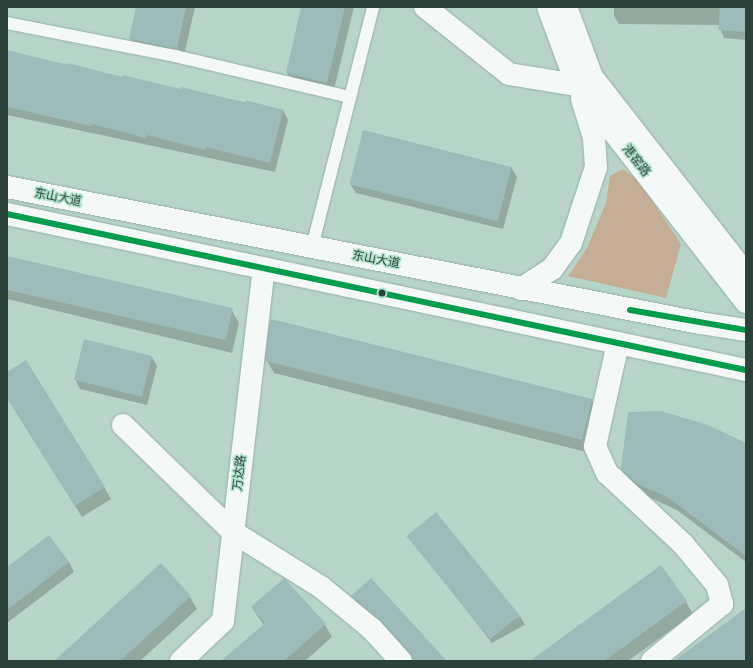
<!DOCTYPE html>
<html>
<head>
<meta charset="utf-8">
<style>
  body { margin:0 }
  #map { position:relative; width:753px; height:668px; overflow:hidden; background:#b8d4c9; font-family:"Archivo Narrow","Noto Sans SC",sans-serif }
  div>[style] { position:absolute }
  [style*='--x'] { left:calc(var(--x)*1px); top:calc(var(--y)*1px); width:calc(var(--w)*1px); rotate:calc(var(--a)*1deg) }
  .green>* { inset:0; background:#c5ae96 }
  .shadow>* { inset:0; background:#0003; transform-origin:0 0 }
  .building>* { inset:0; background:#9ebabb; transform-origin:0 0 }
  .roads { filter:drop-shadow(0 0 1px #9ab0a7) drop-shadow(0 0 1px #9ab0a7) }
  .service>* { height:12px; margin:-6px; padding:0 6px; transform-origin:6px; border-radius:6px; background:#f4f9f7 }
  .minor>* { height:22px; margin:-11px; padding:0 11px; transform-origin:11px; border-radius:11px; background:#f4f9f7 }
  .tertiary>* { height:22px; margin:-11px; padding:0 11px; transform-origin:11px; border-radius:11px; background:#f4f9f7 }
  .primary>* { height:22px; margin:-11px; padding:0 11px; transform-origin:11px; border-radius:11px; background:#f4f9f7 }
  .bus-1>* { height:6px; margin:-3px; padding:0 3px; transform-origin:3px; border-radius:3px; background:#049c4f }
  .dots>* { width:11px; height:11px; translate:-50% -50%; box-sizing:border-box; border:2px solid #ace0cb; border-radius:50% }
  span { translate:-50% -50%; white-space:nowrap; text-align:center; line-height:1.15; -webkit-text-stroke:3px #ace0cb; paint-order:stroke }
  .street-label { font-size:12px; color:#2c4139 }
  .frame { position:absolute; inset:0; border:8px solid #2c4139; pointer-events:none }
</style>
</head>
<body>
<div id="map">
  <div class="green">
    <i style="clip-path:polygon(623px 169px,639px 181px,681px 244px,666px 298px,568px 276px,587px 248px,606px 203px,610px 176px)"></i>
  </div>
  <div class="shadow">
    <i style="clip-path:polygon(137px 7px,195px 7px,183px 60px,137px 51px,130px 39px)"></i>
    <i style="clip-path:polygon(303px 7px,354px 7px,333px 94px,293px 84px,287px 73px)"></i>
    <i style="clip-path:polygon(614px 7px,746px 7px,746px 40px,724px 38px,719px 25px,619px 24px,614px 16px)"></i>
    <i style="clip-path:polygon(7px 51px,123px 78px,283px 110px,288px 120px,275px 172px,7px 115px)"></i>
    <i style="clip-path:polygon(511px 167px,517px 177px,503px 229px,356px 193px,350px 184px)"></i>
    <i style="clip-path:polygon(7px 257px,232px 311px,239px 323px,232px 353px,7px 299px)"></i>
    <i style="clip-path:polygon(272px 320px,592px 401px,599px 413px,590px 453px,274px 373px,267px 361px)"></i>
    <i style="clip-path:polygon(152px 357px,157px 366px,147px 405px,80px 389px,75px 379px)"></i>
    <i style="clip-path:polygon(7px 373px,104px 487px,111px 499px,82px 517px,7px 398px)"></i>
    <i style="clip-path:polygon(746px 444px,746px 562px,677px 510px,644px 495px,629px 481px,622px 469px)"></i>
    <i style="clip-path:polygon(408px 536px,519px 615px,489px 639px)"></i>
    <i style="clip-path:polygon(69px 562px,74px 572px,7px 623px,7px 569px)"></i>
    <i style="clip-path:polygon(353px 596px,445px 661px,414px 661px,389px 633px,360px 608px)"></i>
    <i style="clip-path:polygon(190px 597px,197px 609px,140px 661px,56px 661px)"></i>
    <i style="clip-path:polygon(686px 602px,693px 614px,628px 661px,534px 661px)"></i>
    <i style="clip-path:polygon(252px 608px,325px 625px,332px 637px,305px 661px,223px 661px,264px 625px)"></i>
    <i style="left:520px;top:616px;width:10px;height:38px;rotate:61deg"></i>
  </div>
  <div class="building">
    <i style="clip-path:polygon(136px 7px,186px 7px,177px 49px,129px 39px)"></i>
    <i style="clip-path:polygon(301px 7px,345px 7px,327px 83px,286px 73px)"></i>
    <i style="clip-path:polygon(720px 7px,746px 7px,746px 32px,718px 30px)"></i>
    <i style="clip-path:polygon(7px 50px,67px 65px,68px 63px,122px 77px,123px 75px,180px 89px,181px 87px,246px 103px,246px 100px,283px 110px,270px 163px,205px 147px,205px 150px,147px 135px,146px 138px,92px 124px,91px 126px,7px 107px)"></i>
    <i style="left:363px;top:130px;width:153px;height:56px;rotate:14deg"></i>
    <i style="left:7px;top:256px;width:232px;height:33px;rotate:13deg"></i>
    <i style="left:271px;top:319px;width:331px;height:42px;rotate:14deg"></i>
    <i style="left:84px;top:339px;width:70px;height:42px;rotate:14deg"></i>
    <i style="clip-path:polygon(26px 360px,105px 487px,75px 506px,7px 398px,7px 372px)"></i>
    <i style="clip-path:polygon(661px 411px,708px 425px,746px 443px,746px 556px,669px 498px,636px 483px,621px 469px,628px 412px)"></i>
    <i style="left:436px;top:512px;width:133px;height:38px;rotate:51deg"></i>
    <i style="clip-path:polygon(49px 535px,69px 562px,7px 610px,7px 567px)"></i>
    <i style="clip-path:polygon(161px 563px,191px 596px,120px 661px,54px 661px)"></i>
    <i style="clip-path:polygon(661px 565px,687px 601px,604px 661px,530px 661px)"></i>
    <i style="clip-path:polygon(284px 578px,326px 624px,284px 661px,221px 661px,265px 623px,251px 607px)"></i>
    <i style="clip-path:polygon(371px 578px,447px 661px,413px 661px,410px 653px,381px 621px,351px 596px)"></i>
    <i style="clip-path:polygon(746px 608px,746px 661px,674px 661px)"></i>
  </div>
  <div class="roads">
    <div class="service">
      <i style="--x:7;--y:23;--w:171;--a:11.1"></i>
      <i style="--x:175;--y:56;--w:180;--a:13.2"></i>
      <i style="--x:312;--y:247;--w:248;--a:-75.7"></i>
    </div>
    <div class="minor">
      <i style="--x:425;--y:7;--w:107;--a:38.6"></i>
      <i style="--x:509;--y:74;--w:69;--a:9.2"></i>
      <i style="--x:618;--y:343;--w:106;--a:102.6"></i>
      <i style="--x:595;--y:446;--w:30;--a:66"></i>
      <i style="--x:607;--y:473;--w:104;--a:43.1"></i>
      <i style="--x:683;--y:544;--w:53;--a:50.3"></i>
      <i style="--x:717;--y:585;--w:20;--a:75"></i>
      <i style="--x:722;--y:604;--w:90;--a:140.8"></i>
      <i style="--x:123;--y:425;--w:153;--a:44.2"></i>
      <i style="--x:233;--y:532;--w:104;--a:32"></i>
      <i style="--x:321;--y:587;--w:66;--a:39.5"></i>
      <i style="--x:372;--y:629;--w:43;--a:47.8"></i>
    </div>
    <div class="tertiary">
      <i style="--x:181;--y:661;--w:58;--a:-43.6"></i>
      <i style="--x:223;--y:621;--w:355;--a:-83.4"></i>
    </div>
    <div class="primary">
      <i style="--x:548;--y:7;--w:83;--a:69.6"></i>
      <i style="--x:577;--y:85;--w:275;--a:52.1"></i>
      <i style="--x:566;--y:7;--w:75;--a:69.6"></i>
      <i style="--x:592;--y:77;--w:250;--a:52"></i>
      <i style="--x:7;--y:187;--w:706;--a:11.1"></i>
      <i style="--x:700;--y:323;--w:47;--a:8.7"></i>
      <i style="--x:7;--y:214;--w:755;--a:11.92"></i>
      <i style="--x:521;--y:289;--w:37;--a:-33"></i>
      <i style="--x:552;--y:269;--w:32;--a:-54"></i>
      <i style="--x:571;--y:243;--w:80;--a:-71.8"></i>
      <i style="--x:596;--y:167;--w:29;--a:-94"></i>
      <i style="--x:594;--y:138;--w:41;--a:-107.1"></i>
    </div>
  </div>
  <div class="bus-1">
    <i style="--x:7;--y:214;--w:755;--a:11.92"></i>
    <i style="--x:630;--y:310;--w:118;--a:9.8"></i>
  </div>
  <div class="dots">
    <i style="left:382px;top:293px;background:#2c4139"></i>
  </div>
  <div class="street-label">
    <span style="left:636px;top:161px;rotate:52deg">港窑路</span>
    <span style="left:58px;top:198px;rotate:11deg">东山大道</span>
    <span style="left:376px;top:260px;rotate:11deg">东山大道</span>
    <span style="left:240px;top:473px;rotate:-83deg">万达路</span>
  </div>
  <div class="frame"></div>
</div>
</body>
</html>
